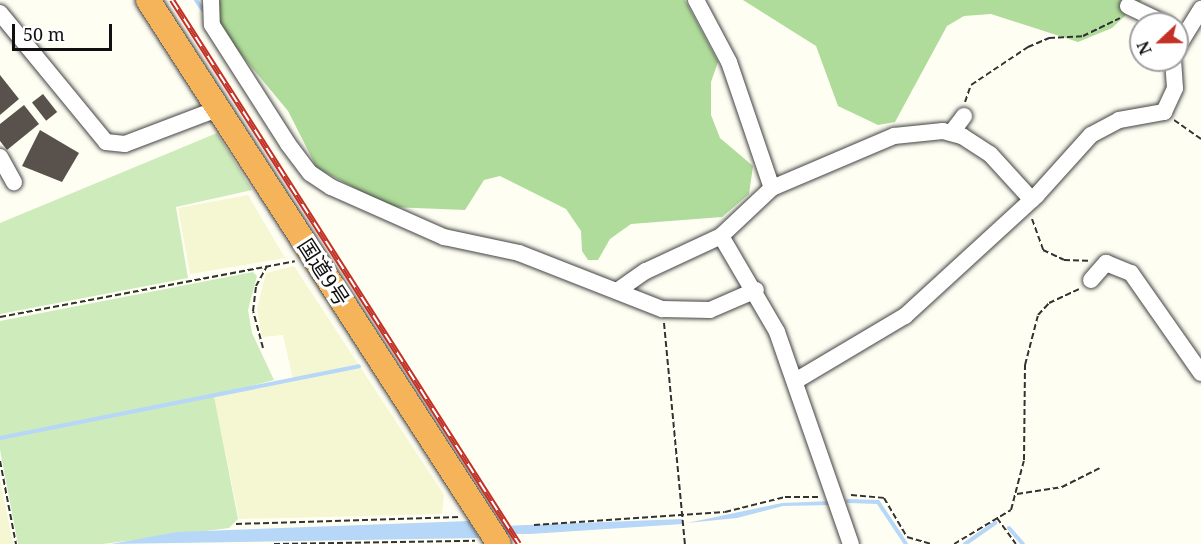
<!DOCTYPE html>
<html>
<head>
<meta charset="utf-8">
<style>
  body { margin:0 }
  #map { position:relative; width:1201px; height:544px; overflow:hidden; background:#fffef3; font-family:"Noto Serif","Noto Sans JP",serif }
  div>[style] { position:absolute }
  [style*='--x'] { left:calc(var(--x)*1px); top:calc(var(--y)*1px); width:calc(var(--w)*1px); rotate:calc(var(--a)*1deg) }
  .farmland>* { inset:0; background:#f5f6d2 }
  .green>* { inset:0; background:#ceebbb }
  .forest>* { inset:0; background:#afdc9a }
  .water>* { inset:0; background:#b6d7f7 }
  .stream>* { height:4px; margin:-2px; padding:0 2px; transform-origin:2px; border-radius:2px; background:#b6d7f7 }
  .building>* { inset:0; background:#59524c; transform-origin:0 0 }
  .path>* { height:2px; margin-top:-1px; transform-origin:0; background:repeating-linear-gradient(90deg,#323232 0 6px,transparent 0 9px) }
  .roads { filter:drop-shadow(0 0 2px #434343) drop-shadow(0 0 2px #434343) }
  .minor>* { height:16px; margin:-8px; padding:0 8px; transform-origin:8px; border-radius:8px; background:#fff }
  .highway>* { height:24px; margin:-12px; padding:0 12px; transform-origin:12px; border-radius:12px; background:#f6b45a }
  .rail>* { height:6px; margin-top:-3px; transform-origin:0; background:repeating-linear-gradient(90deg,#fff 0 11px,#c33025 0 22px); box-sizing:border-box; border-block:2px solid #c33025 }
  span { translate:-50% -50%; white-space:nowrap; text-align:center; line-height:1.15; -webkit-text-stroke:6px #fff; paint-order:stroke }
  .street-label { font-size:21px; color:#101010 }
  .north { position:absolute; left:1129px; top:12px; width:60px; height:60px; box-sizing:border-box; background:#fff; border:2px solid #9f9f9f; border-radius:50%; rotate:248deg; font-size:16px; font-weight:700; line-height:24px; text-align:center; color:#101010 }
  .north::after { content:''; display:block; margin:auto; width:21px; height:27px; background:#c33025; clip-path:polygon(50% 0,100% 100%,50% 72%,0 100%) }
  .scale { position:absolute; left:12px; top:24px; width:100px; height:27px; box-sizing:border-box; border:3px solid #101010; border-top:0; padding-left:8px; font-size:18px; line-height:21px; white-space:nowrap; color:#101010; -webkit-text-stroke:4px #fff; paint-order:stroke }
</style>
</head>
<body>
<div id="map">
  <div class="farmland">
    <i style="clip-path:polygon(248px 195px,285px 258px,190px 274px,178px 208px)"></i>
    <i style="clip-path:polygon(294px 266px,444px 495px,442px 514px,239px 519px,214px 397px,293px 379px,283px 335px,262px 337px,257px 309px,266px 273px)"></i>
    <i style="clip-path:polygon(0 480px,13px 544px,0 544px)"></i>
  </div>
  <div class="green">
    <i style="clip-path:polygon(217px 133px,252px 190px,176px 207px,188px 278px,0 314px,0 223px)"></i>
    <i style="clip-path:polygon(253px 272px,257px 276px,248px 310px,252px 333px,274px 380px,214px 396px,238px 519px,229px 528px,103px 544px,18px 544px,0 450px,0 321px)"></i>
  </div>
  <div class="forest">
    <i style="clip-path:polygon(220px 0,685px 0,718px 62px,711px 82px,711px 115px,720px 138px,753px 166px,749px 194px,722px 217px,631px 224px,610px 239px,598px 260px,588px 260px,582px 251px,581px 231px,566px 209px,500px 176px,484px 180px,465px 210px,391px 207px,317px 168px,288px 111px,220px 29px,216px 12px)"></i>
    <i style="clip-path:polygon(743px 0,1142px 0,1112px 28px,1078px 42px,991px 14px,964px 16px,947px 26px,895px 122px,878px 125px,838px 106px,816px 46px)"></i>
  </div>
  <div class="water">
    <i style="clip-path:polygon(832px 501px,834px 505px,783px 506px,737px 518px,687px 523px,782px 503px)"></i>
    <i style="clip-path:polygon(683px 519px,683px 524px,530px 534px,504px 534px,499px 526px)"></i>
    <i style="clip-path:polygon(469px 521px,479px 538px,111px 544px,177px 532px)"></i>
  </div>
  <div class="stream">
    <i style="--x:196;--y:0;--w:12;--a:55"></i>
    <i style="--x:0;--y:438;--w:366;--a:-11.3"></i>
    <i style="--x:848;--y:501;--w:30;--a:2"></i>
    <i style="--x:878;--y:502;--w:50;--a:56.3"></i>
    <i style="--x:1009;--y:528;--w:21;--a:49"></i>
    <i style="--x:965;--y:544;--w:37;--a:-35"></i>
  </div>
  <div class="building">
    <i style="clip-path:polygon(0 75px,19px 99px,0 115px)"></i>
    <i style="left:43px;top:94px;width:23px;height:14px;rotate:52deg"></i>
    <i style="clip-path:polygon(24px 105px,39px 124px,7px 150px,0 141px,0 124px)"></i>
    <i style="clip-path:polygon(40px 130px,79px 153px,62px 182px,22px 166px)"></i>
  </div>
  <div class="path">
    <i style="--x:965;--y:102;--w:18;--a:-71"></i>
    <i style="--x:971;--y:85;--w:69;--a:-33.7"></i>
    <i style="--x:1028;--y:47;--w:23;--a:-23"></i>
    <i style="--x:1049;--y:38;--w:34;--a:-3"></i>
    <i style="--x:1083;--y:36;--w:41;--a:-25.9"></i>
    <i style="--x:1174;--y:120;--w:33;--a:35"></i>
    <i style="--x:1032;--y:219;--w:33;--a:70"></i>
    <i style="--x:1043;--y:250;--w:23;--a:25"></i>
    <i style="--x:1064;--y:260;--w:24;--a:2"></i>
    <i style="--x:0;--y:317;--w:300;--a:-10.7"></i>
    <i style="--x:664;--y:323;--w:222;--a:84.6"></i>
    <i style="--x:263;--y:348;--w:38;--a:-105"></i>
    <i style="--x:253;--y:311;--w:25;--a:-83"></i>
    <i style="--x:256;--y:286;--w:23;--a:-61"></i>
    <i style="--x:0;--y:461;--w:85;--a:79.1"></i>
    <i style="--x:1017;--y:494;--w:46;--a:-8.8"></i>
    <i style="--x:1062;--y:487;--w:42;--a:-26.6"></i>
    <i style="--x:851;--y:495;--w:33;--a:5"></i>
    <i style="--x:884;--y:498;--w:45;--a:59.5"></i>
    <i style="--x:907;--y:537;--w:25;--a:16"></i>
    <i style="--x:997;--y:518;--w:32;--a:54"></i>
    <i style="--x:236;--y:524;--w:224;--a:-1.8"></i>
    <i style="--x:534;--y:525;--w:191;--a:-3.9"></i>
    <i style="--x:725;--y:512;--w:62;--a:-14"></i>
    <i style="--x:785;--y:497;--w:33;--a:0"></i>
    <i style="--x:274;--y:544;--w:201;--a:-0.9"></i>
    <i style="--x:954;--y:544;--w:66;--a:-30.8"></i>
    <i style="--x:1011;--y:510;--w:52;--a:-75.4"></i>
    <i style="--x:1024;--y:460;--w:95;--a:-89.4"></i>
    <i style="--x:1025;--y:365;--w:52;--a:-75.4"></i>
    <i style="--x:1038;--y:315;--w:16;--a:-47"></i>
    <i style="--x:1049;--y:303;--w:33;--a:-25"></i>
  </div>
  <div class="roads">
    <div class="minor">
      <i style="--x:211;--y:0;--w:25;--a:88"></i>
      <i style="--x:212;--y:25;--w:141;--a:57.4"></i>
      <i style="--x:288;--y:144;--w:36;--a:53"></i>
      <i style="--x:310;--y:173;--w:25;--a:34"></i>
      <i style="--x:331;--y:187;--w:124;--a:23.9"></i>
      <i style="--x:444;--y:237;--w:77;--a:12"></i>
      <i style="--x:519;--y:253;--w:154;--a:21.4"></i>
      <i style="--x:662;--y:309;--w:48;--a:1.2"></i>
      <i style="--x:710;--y:310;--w:50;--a:-23.5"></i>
      <i style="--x:696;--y:0;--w:70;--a:62"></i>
      <i style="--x:729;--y:62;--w:133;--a:71.2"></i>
      <i style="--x:1128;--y:6;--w:42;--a:25.3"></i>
      <i style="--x:0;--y:13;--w:167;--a:50.6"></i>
      <i style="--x:106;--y:142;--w:19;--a:6"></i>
      <i style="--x:125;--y:144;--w:102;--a:-20.8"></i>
      <i style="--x:1177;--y:48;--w:46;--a:-58.4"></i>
      <i style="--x:952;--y:132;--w:20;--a:-53"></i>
      <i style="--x:0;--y:157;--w:29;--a:61"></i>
      <i style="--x:721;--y:236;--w:111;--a:59.7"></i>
      <i style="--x:777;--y:332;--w:225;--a:70.8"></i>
      <i style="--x:1091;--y:280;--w:23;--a:-49"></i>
      <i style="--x:1106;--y:263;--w:27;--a:22"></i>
      <i style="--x:1131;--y:273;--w:122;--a:55"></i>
      <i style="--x:617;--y:291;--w:35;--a:-35"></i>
      <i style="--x:646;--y:271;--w:83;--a:-25"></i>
      <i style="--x:721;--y:236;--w:70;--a:-43.3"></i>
      <i style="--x:772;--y:188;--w:133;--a:-23.1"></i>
      <i style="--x:894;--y:136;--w:49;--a:-5.8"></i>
      <i style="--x:943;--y:131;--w:20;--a:15"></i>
      <i style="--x:962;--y:136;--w:33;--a:33"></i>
      <i style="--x:990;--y:154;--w:62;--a:47.6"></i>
      <i style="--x:797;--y:380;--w:126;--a:-30.7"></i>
      <i style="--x:905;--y:316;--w:178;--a:-42.5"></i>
      <i style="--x:1036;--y:196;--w:82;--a:-48"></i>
      <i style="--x:1091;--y:135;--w:32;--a:-28"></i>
      <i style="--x:1119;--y:120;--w:46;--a:-10.1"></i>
      <i style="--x:1164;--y:112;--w:26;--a:-65"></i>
      <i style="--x:1175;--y:88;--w:28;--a:-94"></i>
    </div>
    <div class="highway">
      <i style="--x:148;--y:0;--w:647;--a:57.17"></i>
    </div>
  </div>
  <div class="rail">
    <i style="--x:172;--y:0;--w:645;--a:57.47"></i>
  </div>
  <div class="street-label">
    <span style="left:324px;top:272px;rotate:57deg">国道9号</span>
  </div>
  <div class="north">N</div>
  <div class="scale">50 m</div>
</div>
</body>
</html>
